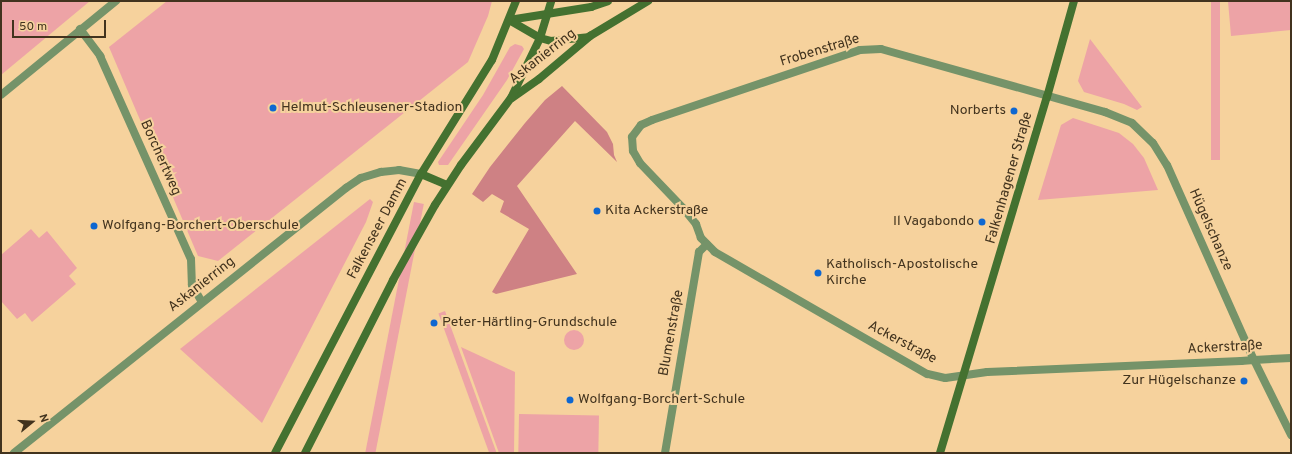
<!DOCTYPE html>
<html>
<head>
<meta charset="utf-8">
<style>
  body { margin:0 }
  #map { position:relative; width:1292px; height:454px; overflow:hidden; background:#f6d29d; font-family:Overpass,sans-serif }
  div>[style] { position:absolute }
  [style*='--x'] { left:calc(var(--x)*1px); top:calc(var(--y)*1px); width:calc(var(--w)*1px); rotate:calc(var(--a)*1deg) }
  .green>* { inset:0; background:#eda3a6; transform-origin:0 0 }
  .round { border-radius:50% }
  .forest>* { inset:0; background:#ce8184 }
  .street>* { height:8px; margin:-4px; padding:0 4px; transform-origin:4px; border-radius:4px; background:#759369 }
  .secondary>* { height:8px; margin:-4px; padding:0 4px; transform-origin:4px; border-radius:4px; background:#447130 }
  .dots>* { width:11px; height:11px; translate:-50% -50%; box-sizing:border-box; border:2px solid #f6d29d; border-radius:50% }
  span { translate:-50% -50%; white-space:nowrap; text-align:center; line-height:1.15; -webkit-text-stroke:4px #f6d29d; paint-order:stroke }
  .street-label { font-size:14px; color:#42331e }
  .poi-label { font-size:14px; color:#42331e }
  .left { translate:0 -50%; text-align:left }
  .right { translate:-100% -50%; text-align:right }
  .frame { position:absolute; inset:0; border:2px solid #42331e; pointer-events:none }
  .north { position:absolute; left:12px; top:402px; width:40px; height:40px; -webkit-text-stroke:3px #f6d29d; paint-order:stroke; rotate:72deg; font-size:11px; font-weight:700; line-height:16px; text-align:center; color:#42331e }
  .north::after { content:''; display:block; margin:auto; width:14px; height:18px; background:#42331e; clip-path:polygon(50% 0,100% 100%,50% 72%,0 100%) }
  .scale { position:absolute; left:12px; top:20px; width:94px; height:18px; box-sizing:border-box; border:2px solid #42331e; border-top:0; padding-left:5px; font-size:12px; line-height:14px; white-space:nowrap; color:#42331e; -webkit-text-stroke:3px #f6d29d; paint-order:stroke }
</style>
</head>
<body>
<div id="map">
  <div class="green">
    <i style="clip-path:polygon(1px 1px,90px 1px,1px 75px)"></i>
    <i style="clip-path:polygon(167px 1px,492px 1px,488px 16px,468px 62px,218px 261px,198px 256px,109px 47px)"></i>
    <i style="left:1211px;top:1px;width:9px;height:159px"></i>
    <i style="clip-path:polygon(1228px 1px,1291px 1px,1291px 30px,1231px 36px)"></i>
    <i style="clip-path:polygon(1090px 39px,1142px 107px,1137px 110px,1124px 104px,1084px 92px,1078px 81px)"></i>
    <i style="clip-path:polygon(515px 44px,522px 46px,524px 49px,507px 80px,448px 165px,439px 165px,438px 162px,483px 95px,510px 47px)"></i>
    <i style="clip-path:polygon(1073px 118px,1119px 133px,1133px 144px,1144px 158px,1158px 190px,1038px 200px,1061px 125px)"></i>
    <i style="clip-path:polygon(370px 199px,373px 202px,366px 222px,262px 423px,180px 349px)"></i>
    <i style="left:414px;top:202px;width:10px;height:283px;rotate:11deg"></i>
    <i style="clip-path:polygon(31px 229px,39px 238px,47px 231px,77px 268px,69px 276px,76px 284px,32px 322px,25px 313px,17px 319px,1px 301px,1px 255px)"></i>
    <i style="left:445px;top:311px;width:151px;height:7px;rotate:70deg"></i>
    <i class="round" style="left:564px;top:330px;width:20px;height:20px"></i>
    <i style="clip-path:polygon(461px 347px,515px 372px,514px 453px,499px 453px)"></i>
    <i style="left:519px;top:414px;width:80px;height:39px;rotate:1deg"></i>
  </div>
  <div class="forest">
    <i style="clip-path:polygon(562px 86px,607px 132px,613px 144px,614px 155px,617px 162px,575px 121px,517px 186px,577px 274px,496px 294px,492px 292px,529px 229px,500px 212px,504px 201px,492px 194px,483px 202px,472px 194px,490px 167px,525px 123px,545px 100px)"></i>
  </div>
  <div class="street">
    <i style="--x:80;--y:29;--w:34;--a:53"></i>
    <i style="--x:100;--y:56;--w:222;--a:65.9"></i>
    <i style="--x:191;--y:259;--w:26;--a:88"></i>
    <i style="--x:192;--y:285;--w:20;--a:60"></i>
    <i style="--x:1;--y:95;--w:149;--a:-39.3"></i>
    <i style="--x:1291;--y:358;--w:37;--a:177"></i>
    <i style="--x:1254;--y:360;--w:13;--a:176"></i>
    <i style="--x:1241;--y:361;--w:254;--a:177.5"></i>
    <i style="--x:987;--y:372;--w:42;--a:171.9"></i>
    <i style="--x:945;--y:378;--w:18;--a:-167"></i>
    <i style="--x:927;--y:374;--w:245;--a:-150.1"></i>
    <i style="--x:715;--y:252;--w:20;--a:-135"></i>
    <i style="--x:701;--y:238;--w:15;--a:-110"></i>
    <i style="--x:696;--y:224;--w:21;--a:-129"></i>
    <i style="--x:683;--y:208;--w:62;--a:-133.7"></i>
    <i style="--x:640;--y:163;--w:14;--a:-120"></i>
    <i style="--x:633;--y:151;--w:14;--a:-94"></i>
    <i style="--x:632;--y:137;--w:15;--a:-53"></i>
    <i style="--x:641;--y:125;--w:12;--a:-24"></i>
    <i style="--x:652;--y:120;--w:219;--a:-18.6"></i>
    <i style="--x:860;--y:50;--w:21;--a:-3"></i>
    <i style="--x:881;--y:49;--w:233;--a:15.7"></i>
    <i style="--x:1105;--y:112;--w:29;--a:22"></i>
    <i style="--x:1132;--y:123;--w:29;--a:44"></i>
    <i style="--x:1153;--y:143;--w:26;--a:58"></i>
    <i style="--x:1167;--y:165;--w:214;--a:66"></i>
    <i style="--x:1254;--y:360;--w:84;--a:63.7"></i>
    <i style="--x:14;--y:453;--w:425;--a:-38.6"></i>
    <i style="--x:346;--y:188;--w:18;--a:-34"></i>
    <i style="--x:361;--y:178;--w:21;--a:-17"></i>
    <i style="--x:381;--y:172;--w:18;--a:-6"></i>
    <i style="--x:399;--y:170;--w:22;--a:10"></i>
    <i style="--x:665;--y:453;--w:204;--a:-80.4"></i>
    <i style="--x:699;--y:252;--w:11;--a:-45"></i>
  </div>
  <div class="secondary">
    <i style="--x:509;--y:20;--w:83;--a:-9"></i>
    <i style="--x:591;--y:7;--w:18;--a:-19"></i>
    <i style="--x:509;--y:20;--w:36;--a:30"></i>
    <i style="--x:540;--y:38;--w:11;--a:15"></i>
    <i style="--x:551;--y:41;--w:37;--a:-6"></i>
    <i style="--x:512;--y:98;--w:33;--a:-35"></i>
    <i style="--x:539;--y:79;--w:67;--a:-40.1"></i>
    <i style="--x:590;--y:36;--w:68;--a:-31.1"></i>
    <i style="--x:421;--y:174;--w:28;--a:23"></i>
    <i style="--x:275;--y:453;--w:315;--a:-62.4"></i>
    <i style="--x:421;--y:174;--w:134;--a:-58.1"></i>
    <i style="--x:492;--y:60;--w:64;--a:-67.9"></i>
    <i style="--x:305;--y:453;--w:194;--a:-63"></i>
    <i style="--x:393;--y:280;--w:86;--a:-60.8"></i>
    <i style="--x:435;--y:205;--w:48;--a:-57"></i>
    <i style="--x:461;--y:165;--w:84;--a:-53.3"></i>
    <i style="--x:511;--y:98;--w:67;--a:-64.2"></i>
    <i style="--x:540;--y:38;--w:39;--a:-73"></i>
    <i style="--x:940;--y:453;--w:372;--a:-73.3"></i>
    <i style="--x:1047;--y:97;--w:100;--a:-74.3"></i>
  </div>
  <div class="dots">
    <i style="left:273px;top:108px;background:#0e67d1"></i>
    <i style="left:1014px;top:111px;background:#0e67d1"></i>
    <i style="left:597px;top:211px;background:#0e67d1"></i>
    <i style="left:982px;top:222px;background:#0e67d1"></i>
    <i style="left:94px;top:226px;background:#0e67d1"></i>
    <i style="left:818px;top:273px;background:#0e67d1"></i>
    <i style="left:434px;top:323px;background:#0e67d1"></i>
    <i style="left:1244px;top:381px;background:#0e67d1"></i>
    <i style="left:570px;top:400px;background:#0e67d1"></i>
  </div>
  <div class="street-label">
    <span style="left:820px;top:51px;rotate:-17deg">Frobenstraße</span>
    <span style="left:543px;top:57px;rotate:-38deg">Askanierring</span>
    <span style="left:160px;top:158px;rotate:66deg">Borchertweg</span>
    <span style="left:1010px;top:178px;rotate:-74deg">Falkenhagener Straße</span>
    <span style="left:378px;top:229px;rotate:-62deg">Falkenseer Damm</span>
    <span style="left:1210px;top:230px;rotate:66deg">Hügelschanze</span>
    <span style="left:202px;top:285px;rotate:-38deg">Askanierring</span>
    <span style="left:672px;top:333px;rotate:-80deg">Blumenstraße</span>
    <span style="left:902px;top:343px;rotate:28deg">Ackerstraße</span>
    <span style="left:1225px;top:348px;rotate:-3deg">Ackerstraße</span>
  </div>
  <div class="poi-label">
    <span class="left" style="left:281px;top:108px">Helmut-Schleusener-Stadion</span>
    <span class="right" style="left:1006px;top:111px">Norberts</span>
    <span class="left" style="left:605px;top:211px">Kita Ackerstraße</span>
    <span class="right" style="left:974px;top:222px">Il Vagabondo</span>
    <span class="left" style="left:102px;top:226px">Wolfgang-Borchert-Oberschule</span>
    <span class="left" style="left:826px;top:273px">Katholisch-Apostolische<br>Kirche</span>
    <span class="left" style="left:442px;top:323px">Peter-Härtling-Grundschule</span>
    <span class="right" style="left:1236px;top:381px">Zur Hügelschanze</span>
    <span class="left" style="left:578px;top:400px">Wolfgang-Borchert-Schule</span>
  </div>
  <div class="frame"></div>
  <div class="north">N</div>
  <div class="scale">50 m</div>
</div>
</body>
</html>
